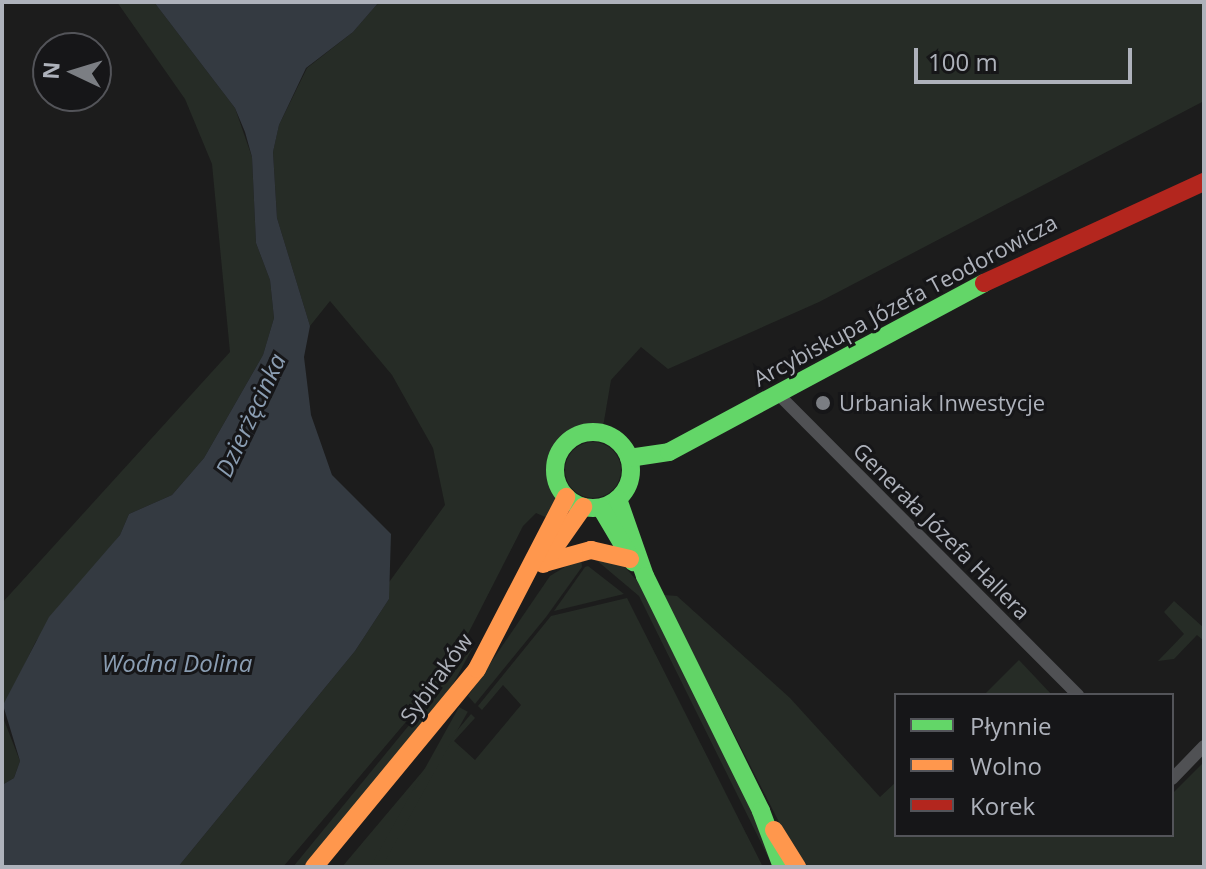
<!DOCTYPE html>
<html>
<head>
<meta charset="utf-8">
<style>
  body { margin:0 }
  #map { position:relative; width:1206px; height:869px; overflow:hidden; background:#1c1c1c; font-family:"Open Sans",sans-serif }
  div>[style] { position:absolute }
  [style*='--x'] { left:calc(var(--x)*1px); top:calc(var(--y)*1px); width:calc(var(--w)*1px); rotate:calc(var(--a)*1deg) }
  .green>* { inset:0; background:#262c26; transform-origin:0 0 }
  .round { border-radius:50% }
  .water>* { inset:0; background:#343a41 }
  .street>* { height:12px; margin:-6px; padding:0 6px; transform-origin:6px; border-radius:6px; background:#505154 }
  .fast>* { height:18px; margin:-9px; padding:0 9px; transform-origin:9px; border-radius:9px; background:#63d668 }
  .fast>.ring { margin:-9px; padding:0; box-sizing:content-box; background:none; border:18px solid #63d668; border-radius:50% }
  .slow>* { height:18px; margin:-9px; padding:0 9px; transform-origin:9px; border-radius:9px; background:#ff974d }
  .jam>* { height:18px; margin:-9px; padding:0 9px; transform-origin:9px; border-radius:9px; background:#b3261e }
  .dots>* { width:22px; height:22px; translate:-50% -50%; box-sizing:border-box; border:4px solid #161618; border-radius:50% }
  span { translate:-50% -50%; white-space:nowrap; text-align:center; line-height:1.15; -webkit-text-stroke:6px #161618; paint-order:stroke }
  .street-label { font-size:22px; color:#aeb2bb }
  .poi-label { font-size:22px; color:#aeb2bb }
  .left { translate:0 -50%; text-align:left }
  .water-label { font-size:24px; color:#8a9db2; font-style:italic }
  .frame { position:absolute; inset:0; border:4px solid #aeb2bb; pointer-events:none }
  .legend { position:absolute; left:894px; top:693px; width:280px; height:144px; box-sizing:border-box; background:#161618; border:2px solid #535459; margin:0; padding:10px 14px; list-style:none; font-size:24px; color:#aeb2bb }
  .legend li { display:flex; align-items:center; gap:16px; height:40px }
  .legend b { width:40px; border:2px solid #535459 }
  .north { position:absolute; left:32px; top:32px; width:80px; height:80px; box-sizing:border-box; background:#161618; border:2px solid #535459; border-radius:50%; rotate:274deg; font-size:22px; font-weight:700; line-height:32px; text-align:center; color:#aeb2bb }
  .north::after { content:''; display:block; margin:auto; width:28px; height:36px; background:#7b7e83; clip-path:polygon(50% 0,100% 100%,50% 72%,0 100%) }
  .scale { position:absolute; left:914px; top:48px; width:218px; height:36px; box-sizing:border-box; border:4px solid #aeb2bb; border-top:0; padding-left:10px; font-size:24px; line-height:28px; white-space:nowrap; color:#aeb2bb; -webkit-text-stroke:6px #161618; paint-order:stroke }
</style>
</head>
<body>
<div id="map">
  <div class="green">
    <i style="clip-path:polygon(117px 2px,154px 2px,235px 108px,252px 157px,256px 243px,270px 280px,274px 318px,263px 355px,204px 458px,172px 495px,129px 514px,120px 535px,36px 641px,2px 711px,2px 603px,230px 352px,212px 164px,185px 99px)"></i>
    <i style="clip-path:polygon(379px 2px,1204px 2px,1204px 101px,819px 302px,668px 369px,641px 347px,611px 380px,603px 427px,577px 429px,558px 444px,550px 469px,556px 504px,550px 519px,536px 513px,523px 526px,449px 671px,283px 867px,178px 867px,355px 651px,389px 599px,387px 585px,445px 505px,433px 448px,392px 375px,330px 301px,310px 326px,277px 218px,273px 152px,279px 125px,307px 68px,353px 32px)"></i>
    <i class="round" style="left:565px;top:442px;width:56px;height:56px"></i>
    <i style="clip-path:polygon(581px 557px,582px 567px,546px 617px,475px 704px,468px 696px,550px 576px)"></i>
    <i style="clip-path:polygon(595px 559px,623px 565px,640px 584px,762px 831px,773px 867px,639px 596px)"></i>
    <i style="clip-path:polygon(588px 566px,624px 594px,554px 611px,585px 567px)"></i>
    <i style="clip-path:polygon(663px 595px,677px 596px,790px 698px,880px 797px,896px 782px,896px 835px,1172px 835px,1172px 794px,1204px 762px,1204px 867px,802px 867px)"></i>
    <i style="clip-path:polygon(627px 598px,763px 867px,342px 867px,471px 714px,475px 718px,454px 741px,475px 760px,521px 705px,503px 685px,482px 710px,478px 706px,551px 616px)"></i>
    <i style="clip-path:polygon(1174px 601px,1204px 628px,1204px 641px,1197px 635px,1174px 659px,1158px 661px,1184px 634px,1164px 612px)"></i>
    <i style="clip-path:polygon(473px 647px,446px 697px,303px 867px,293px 867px)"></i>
    <i style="clip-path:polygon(1019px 660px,1052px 695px,984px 695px)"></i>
    <i style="left:459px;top:707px;width:10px;height:209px;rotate:29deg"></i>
    <i style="clip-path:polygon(2px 715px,20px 761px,14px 778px,2px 785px)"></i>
  </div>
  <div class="water">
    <i style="clip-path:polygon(154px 2px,379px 2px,353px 32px,306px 68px,279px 125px,273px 152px,277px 218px,310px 326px,304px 357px,311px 415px,332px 475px,391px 534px,389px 599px,355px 651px,178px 867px,2px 867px,2px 785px,14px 778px,20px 761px,3px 705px,49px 617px,120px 535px,129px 514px,172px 495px,204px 458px,263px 355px,274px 318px,270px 280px,256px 243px,252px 157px,245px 132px,235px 108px)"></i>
  </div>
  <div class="street">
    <i style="--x:779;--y:395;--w:424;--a:45.1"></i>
    <i style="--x:1172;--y:779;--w:46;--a:-45.9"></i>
  </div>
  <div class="fast">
    <i class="ring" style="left:555px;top:432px;width:58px;height:58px"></i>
    <i style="--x:629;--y:458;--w:40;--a:-8.5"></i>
    <i style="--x:669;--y:452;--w:357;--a:-28.2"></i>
    <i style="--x:618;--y:499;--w:82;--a:70.7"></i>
    <i style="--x:645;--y:576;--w:262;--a:63.7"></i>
    <i style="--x:761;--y:811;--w:60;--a:69.4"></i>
    <i style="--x:601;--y:508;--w:63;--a:59.3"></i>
  </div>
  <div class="slow">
    <i style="--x:544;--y:563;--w:49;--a:-15.5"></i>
    <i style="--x:591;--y:550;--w:40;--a:13"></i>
    <i style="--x:543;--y:564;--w:70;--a:-54.9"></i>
    <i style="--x:774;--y:830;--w:44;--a:58.1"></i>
    <i style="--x:314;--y:867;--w:256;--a:-50.5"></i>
    <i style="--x:477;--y:669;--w:194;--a:-62.6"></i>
  </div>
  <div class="jam">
    <i style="--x:984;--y:283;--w:242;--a:-24.7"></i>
  </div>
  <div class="dots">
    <i style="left:823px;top:403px;background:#7b7e83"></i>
  </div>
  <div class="street-label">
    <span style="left:905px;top:300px;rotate:-28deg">Arcybiskupa Józefa Teodorowicza</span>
    <span style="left:942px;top:531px;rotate:45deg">Generała Józefa Hallera</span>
    <span style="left:436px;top:678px;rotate:-54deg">Sybiraków</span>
  </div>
  <div class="poi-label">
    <span class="left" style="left:839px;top:403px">Urbaniak Inwestycje</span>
  </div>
  <div class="water-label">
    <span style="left:250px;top:415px;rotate:-65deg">Dzierżęcinka</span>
    <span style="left:177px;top:663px">Wodna Dolina</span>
  </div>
  <div class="frame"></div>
  <ul class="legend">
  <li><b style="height:10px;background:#63d668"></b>Płynnie</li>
  <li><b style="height:10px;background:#ff974d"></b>Wolno</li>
  <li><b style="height:10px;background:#b3261e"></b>Korek</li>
  </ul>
  <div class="north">N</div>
  <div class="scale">100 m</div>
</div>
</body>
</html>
